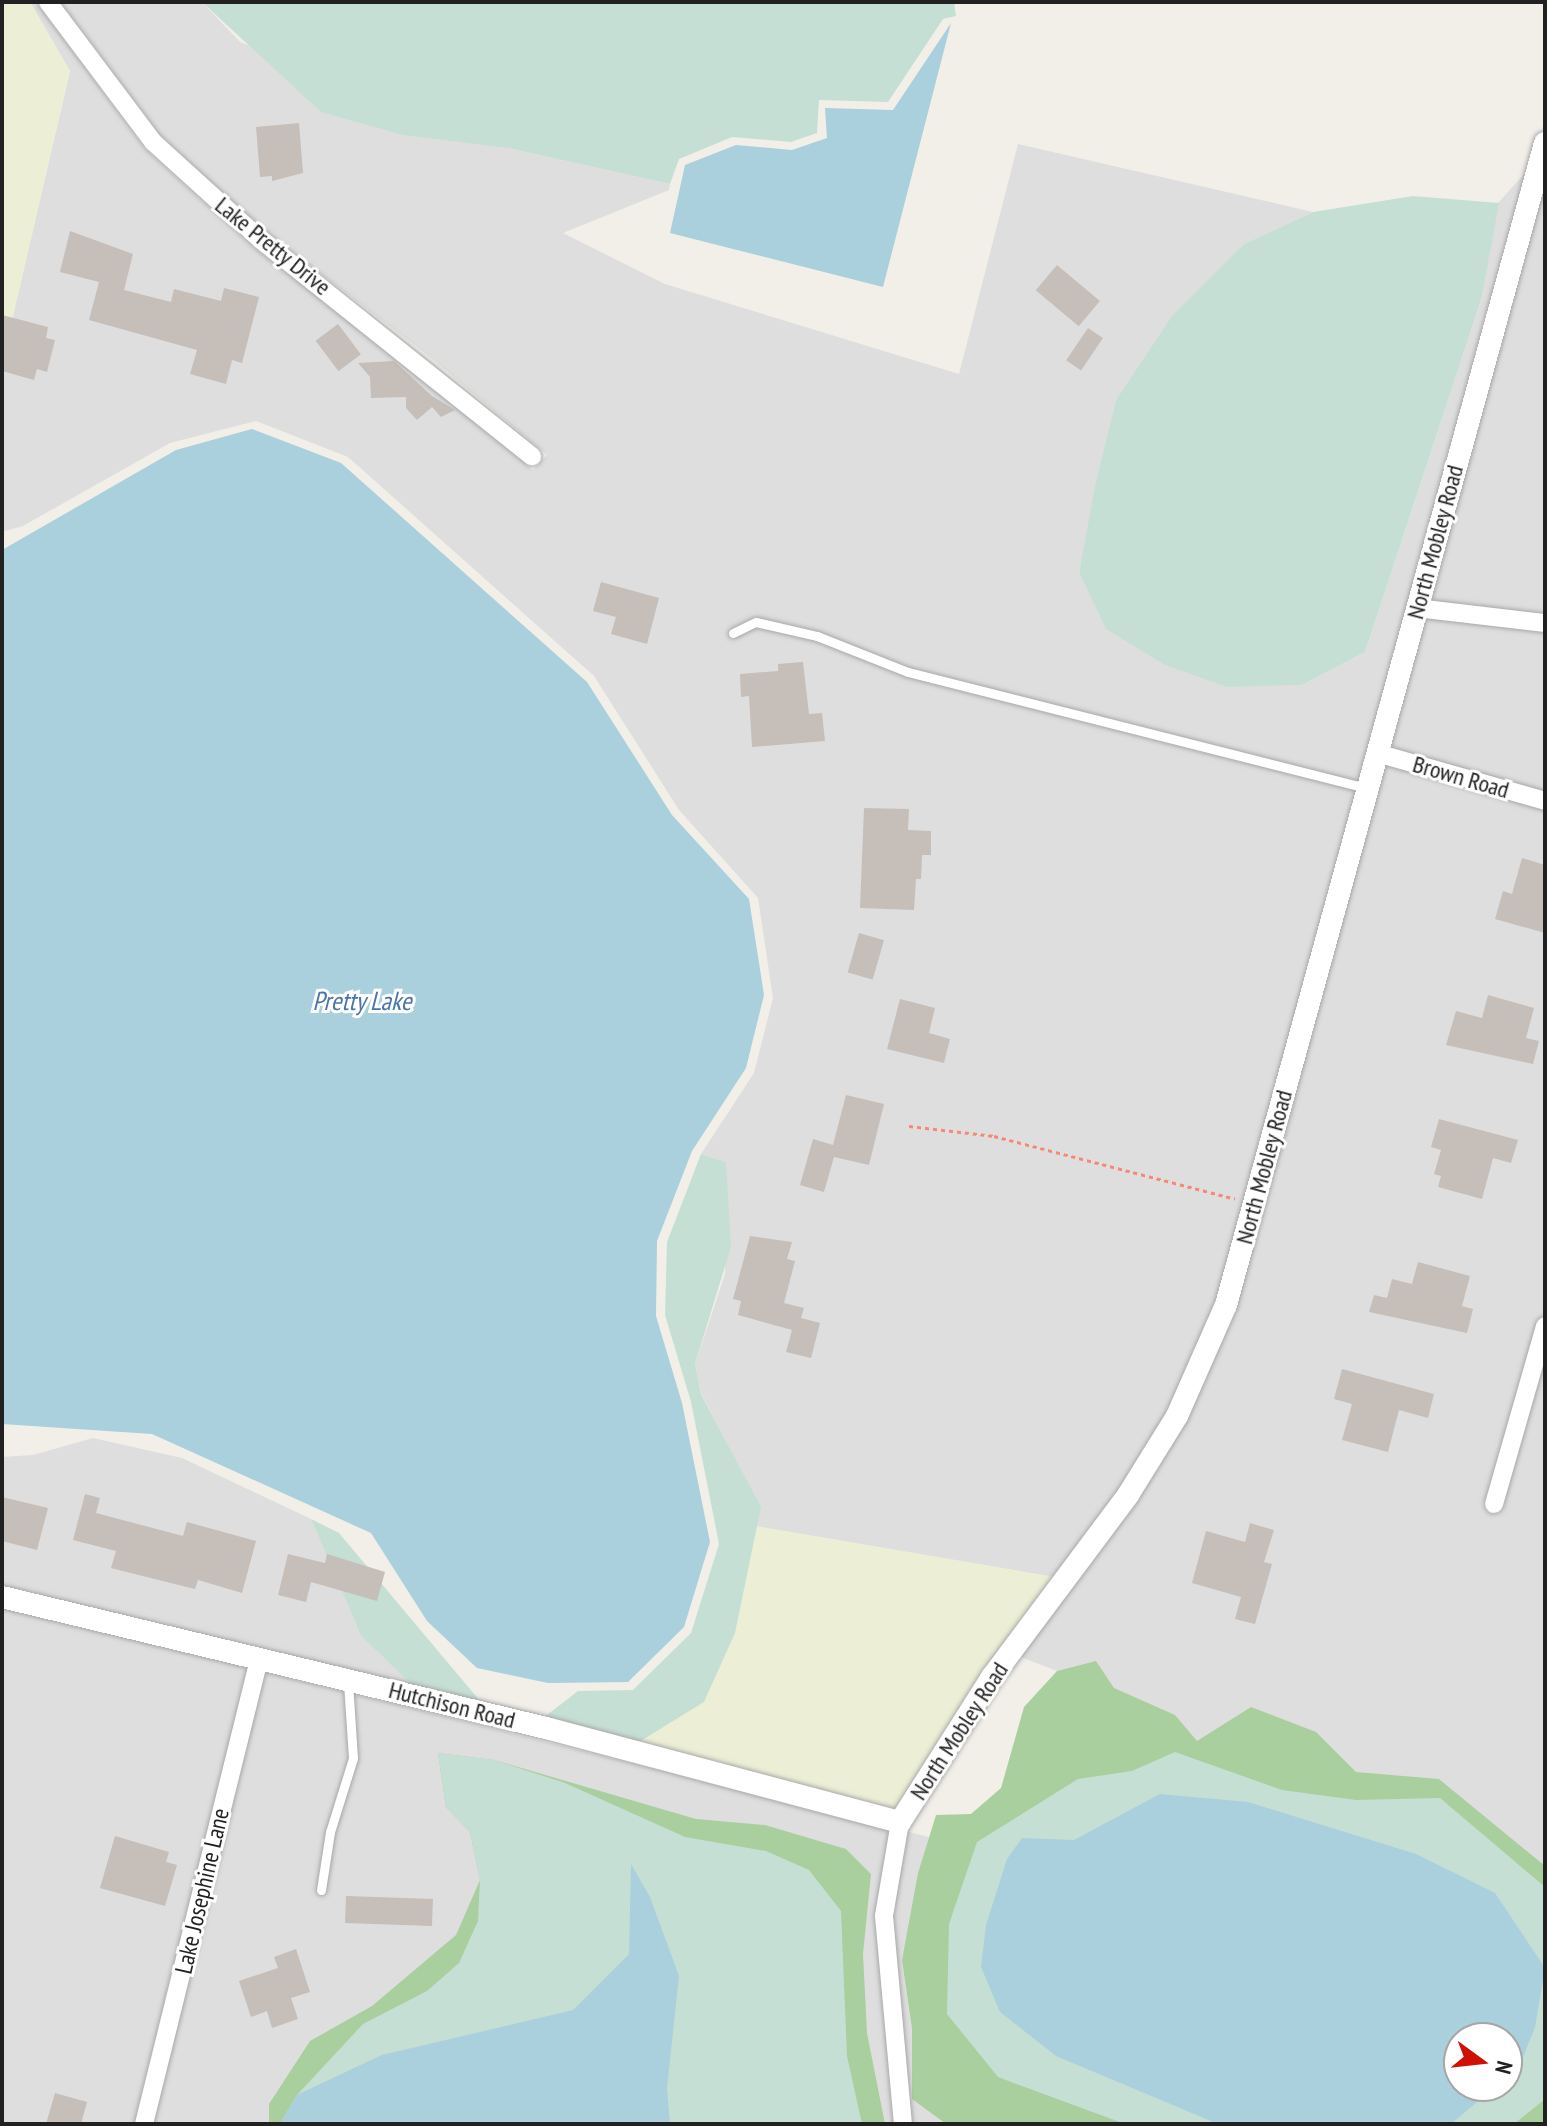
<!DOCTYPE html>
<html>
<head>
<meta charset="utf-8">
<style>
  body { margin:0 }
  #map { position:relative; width:1547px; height:2126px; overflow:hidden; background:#f1efe8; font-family:"PT Sans Narrow",sans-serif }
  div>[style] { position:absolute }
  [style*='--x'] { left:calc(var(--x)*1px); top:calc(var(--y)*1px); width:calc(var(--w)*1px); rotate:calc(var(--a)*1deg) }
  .residential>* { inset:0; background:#dfdede }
  .farmland>* { inset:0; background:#ecefd5 }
  .forest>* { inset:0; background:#aacf9e }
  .wetland>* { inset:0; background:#c6dfd5 }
  .water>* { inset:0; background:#aacfdd }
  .building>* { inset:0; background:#c6beb8; transform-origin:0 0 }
  .path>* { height:3px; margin-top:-1.5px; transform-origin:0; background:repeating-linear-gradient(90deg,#f78974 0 4px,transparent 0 8px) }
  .roads { filter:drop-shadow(0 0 2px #a8a8a8) drop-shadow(0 0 2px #a8a8a8) }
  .service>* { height:9px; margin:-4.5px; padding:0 4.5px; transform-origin:4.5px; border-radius:4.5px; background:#fff }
  .minor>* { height:18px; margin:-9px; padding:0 9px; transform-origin:9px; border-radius:9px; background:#fff }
  .tertiary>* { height:22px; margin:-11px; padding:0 11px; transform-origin:11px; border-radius:11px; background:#fff }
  span { translate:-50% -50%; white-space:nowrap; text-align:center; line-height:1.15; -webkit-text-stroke:6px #fff; paint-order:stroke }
  .street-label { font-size:24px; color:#212121 }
  .water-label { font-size:26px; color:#4b75a8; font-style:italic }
  .frame { position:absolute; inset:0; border:4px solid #212121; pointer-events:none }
  .north { position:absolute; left:1443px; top:2022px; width:80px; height:80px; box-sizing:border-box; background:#fff; border:2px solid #a6a6a6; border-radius:50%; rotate:105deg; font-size:22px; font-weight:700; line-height:32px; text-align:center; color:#212121 }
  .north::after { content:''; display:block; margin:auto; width:28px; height:36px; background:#ce1005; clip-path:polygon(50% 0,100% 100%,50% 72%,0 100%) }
</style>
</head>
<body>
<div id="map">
  <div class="residential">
    <i style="clip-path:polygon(30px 2px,36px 2px,145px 149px,254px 248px,412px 369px,533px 470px,547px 455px,426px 354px,268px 233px,161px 136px,61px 2px,202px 2px,240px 42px,508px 148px,670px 184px,669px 190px,563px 233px,665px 284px,959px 374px,1018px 144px,1313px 212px,1244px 244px,1116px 400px,1079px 573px,1106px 628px,1302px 685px,1365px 652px,1482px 297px,1498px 203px,1525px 173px,1216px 1301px,1167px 1412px,1119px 1490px,1054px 1577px,755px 1526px,760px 1507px,701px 1393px,695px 1364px,725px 1274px,726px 1162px,701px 1154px,754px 1073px,773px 998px,758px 898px,679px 810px,594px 676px,348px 457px,256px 421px,170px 443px,23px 526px,2px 532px,2px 363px,70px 71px)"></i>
    <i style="clip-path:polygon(1545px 153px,1545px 1920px,1116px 1747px,1057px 1671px,1018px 1656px,1181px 1421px)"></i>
    <i style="clip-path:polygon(93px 1438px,182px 1458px,311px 1519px,361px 1636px,413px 1686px,2px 1587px,2px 1457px,33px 1455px)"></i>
    <i style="clip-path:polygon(2px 1607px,929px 1837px,902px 1960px,912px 2029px,912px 2098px,946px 2124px,2px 2124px)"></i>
  </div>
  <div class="farmland">
    <i style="clip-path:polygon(2px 2px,30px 2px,70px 71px,2px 363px)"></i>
    <i style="clip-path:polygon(755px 1526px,1054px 1577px,983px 1671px,895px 1810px,640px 1742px,744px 1572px)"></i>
  </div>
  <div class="forest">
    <i style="clip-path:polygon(evenodd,1096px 1661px,1114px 1688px,1175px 1715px,1197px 1741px,1251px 1707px,1316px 1732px,1356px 1772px,1439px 1779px,1545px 1866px,1545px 2124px,946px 2124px,912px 2099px,912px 2029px,902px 1960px,918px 1873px,936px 1815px,971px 1814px,1001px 1788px,1024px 1707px,1057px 1671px,1096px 1661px,1459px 2038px,1507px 2038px,1507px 2086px,1459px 2086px,1459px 2038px)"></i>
    <i style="clip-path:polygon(438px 1753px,494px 1760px,696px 1819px,765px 1825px,846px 1849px,871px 1874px,863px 1954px,867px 2033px,885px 2124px,670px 2124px,650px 1897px,472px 2033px,382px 2055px,297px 2095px,280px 2124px,269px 2124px,269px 2104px,310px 2041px,372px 2006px,456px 1935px,480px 1880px,470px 1832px,446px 1807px)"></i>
  </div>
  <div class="wetland">
    <i style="clip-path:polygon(202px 2px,954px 2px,956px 16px,943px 19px,888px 102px,819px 100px,817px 133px,791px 142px,732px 137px,679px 159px,670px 184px,508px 148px,403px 135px,321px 112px)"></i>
    <i style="clip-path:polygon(1413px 196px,1499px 203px,1482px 297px,1365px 652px,1302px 685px,1227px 687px,1165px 665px,1106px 629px,1079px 573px,1095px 486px,1116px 400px,1172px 316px,1244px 244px,1313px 212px)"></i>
    <i style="clip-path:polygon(701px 1154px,726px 1162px,731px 1247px,695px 1364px,701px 1394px,761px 1507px,735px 1633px,704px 1702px,639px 1742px,543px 1718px,578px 1691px,633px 1690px,691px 1633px,719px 1544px,691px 1402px,665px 1315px,667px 1242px)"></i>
    <i style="clip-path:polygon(311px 1519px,339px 1533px,480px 1701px,413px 1686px,361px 1636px)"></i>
    <i style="clip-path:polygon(evenodd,1175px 1752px,1282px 1790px,1356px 1800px,1440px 1798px,1545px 1887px,1545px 2099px,1514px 2124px,1125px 2124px,998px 2077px,947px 2014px,949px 1924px,977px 1842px,1078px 1779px,1132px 1771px,1175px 1752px,1459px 2038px,1507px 2038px,1507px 2086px,1459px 2086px,1459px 2038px)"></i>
    <i style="clip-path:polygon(438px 1753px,494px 1760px,565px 1783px,685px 1837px,766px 1851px,809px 1870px,841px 1911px,847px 2056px,862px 2124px,670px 2124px,632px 1866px,629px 1954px,573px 2010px,382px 2055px,297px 2095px,363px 2024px,427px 1991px,459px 1963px,478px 1921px,480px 1880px,470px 1832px,446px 1807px)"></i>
  </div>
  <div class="water">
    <i style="clip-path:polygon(951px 23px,883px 287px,670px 233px,685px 165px,736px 145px,792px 150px,827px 138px,825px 108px,893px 110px)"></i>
    <i style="clip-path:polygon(252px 429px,341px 463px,587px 682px,672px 815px,749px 899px,764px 995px,746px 1068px,692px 1151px,657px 1241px,656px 1316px,682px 1403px,710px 1542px,684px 1627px,628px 1682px,548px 1683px,477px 1668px,427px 1621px,371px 1533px,152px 1434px,2px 1424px,2px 550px,176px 450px)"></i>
    <i style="clip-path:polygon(1160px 1794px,1248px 1802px,1416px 1854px,1495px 1893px,1545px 1968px,1535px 2027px,1521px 2062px,1507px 2075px,1507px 2038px,1459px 2038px,1459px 2086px,1496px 2086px,1451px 2124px,1218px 2124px,1056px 2056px,1000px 2012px,981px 1967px,986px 1925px,1007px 1859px,1022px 1838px,1074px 1840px)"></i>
    <i style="clip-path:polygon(631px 1864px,650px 1897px,679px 1976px,667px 2088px,670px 2124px,280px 2124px,297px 2095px,382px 2055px,573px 2010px,629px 1954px)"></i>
  </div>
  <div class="building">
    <i style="clip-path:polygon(299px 123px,303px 173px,272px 181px,272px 176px,260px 177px,256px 127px)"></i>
    <i style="clip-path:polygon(70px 231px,133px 254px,124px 290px,171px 302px,174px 289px,221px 301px,224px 288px,259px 297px,242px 363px,232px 360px,226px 384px,190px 374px,197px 350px,89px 320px,99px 282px,60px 272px)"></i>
    <i style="left:1057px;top:265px;width:56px;height:33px;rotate:40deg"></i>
    <i style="clip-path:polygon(2px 315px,48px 327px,46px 338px,55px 340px,47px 372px,37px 369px,34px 380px,2px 371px)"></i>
    <i style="left:338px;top:324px;width:38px;height:28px;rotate:53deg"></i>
    <i style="left:1088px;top:328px;width:18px;height:39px;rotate:34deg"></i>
    <i style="clip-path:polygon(394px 361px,432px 396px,455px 410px,441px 417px,432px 407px,417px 420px,406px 408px,406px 397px,371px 398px,370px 377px,358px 363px)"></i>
    <i style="clip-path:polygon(601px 582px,659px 598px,647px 644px,611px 634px,616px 617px,593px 611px)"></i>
    <i style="clip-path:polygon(803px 662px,809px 714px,822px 713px,825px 741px,752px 747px,749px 696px,741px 697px,740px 674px,778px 671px,778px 664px)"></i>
    <i style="clip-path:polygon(864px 808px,909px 809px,908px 830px,931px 831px,931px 855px,922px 855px,921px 879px,916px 879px,914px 910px,860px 908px)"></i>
    <i style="clip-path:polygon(1522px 858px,1545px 865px,1545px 933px,1495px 919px,1503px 891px,1512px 894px)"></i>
    <i style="left:859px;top:933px;width:26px;height:41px;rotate:16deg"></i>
    <i style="clip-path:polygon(1488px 995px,1534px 1008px,1526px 1038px,1539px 1041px,1533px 1064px,1446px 1045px,1456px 1011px,1482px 1018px)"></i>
    <i style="clip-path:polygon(900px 999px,935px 1008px,929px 1033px,950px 1039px,944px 1063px,887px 1049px)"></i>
    <i style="clip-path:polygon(846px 1095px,884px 1104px,869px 1165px,834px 1157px,824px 1192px,800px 1185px,813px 1139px,833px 1145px)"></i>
    <i style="clip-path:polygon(1439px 1119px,1518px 1140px,1511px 1163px,1493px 1158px,1482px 1199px,1438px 1187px,1441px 1176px,1434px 1174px,1441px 1150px,1431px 1147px)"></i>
    <i style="clip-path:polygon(750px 1236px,792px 1242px,787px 1259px,795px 1261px,784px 1303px,804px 1308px,801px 1318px,820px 1323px,811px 1358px,786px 1352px,792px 1330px,738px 1315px,741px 1301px,733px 1299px)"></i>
    <i style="clip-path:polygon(1418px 1262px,1470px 1276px,1462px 1306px,1473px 1309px,1467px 1333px,1369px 1312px,1374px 1295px,1387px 1298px,1392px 1279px,1412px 1284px)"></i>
    <i style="clip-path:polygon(1342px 1369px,1434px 1394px,1428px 1418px,1399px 1410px,1388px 1452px,1342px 1440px,1352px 1404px,1334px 1399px)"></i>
    <i style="clip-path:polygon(85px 1494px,100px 1498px,96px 1513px,183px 1536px,187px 1522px,256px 1541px,242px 1593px,198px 1580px,195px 1589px,111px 1568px,116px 1551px,73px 1540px)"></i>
    <i style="clip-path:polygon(2px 1497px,48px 1508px,37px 1550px,2px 1541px)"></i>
    <i style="clip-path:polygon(1250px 1523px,1274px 1530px,1264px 1562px,1272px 1564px,1255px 1624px,1235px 1619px,1241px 1597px,1192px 1583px,1206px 1531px,1245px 1542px)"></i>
    <i style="clip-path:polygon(288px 1554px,325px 1563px,327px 1554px,385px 1572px,377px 1601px,311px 1582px,306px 1602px,278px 1595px)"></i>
    <i style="clip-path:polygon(115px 1836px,169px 1852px,166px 1862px,177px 1865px,165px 1906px,100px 1888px)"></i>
    <i style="left:346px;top:1896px;width:87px;height:27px;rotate:2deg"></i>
    <i style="clip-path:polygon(296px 1949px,310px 1992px,291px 1998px,298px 2019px,272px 2028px,267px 2011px,251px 2017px,239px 1981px,278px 1968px,274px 1957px)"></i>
    <i style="clip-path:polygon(55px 2093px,87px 2102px,81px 2124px,46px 2124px)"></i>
  </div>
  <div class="path">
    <i style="--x:909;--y:1126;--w:86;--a:6.7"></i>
    <i style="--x:994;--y:1136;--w:249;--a:14.6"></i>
  </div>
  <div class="roads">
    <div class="service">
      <i style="--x:733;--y:633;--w:25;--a:-26"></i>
      <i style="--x:756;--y:622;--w:63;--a:12.9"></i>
      <i style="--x:817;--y:636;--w:98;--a:21.6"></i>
      <i style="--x:908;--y:672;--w:473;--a:14.2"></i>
      <i style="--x:321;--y:1890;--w:59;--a:-81.2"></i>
      <i style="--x:330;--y:1832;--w:77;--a:-72.7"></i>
      <i style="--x:353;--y:1758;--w:75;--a:-93.8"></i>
    </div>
    <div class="minor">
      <i style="--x:48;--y:2;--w:175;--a:53.1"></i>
      <i style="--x:153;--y:142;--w:146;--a:42.2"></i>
      <i style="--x:261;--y:240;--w:347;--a:38.6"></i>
      <i style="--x:1417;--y:608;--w:129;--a:6.7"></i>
      <i style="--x:1377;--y:753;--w:175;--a:15.9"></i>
      <i style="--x:1494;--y:1504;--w:185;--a:-74"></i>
      <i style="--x:900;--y:1822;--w:95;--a:99.7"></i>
      <i style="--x:884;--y:1916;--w:209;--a:84.8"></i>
      <i style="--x:144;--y:2124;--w:480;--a:-76.1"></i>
    </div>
    <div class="tertiary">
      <i style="--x:2;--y:1597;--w:560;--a:13.54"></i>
      <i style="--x:546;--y:1728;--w:366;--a:14.9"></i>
      <i style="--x:900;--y:1822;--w:172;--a:-57.6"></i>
      <i style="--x:992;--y:1677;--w:227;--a:-53.2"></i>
      <i style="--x:1128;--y:1495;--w:93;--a:-58.2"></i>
      <i style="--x:1177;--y:1416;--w:121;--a:-66.2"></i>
      <i style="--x:1226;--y:1305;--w:1205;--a:-74.65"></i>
    </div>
  </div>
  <div class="street-label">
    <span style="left:273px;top:246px;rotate:39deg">Lake Pretty Drive</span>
    <span style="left:1435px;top:542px;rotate:-75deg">North Mobley Road</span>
    <span style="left:1461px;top:777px;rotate:16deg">Brown Road</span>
    <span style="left:1264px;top:1167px;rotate:-75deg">North Mobley Road</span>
    <span style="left:452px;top:1705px;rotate:14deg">Hutchison Road</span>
    <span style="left:959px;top:1731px;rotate:-57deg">North Mobley Road</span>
    <span style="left:202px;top:1891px;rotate:-77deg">Lake Josephine Lane</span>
  </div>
  <div class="water-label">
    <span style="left:362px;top:1001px">Pretty Lake</span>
  </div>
  <div class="frame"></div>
  <div class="north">N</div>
</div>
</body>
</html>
